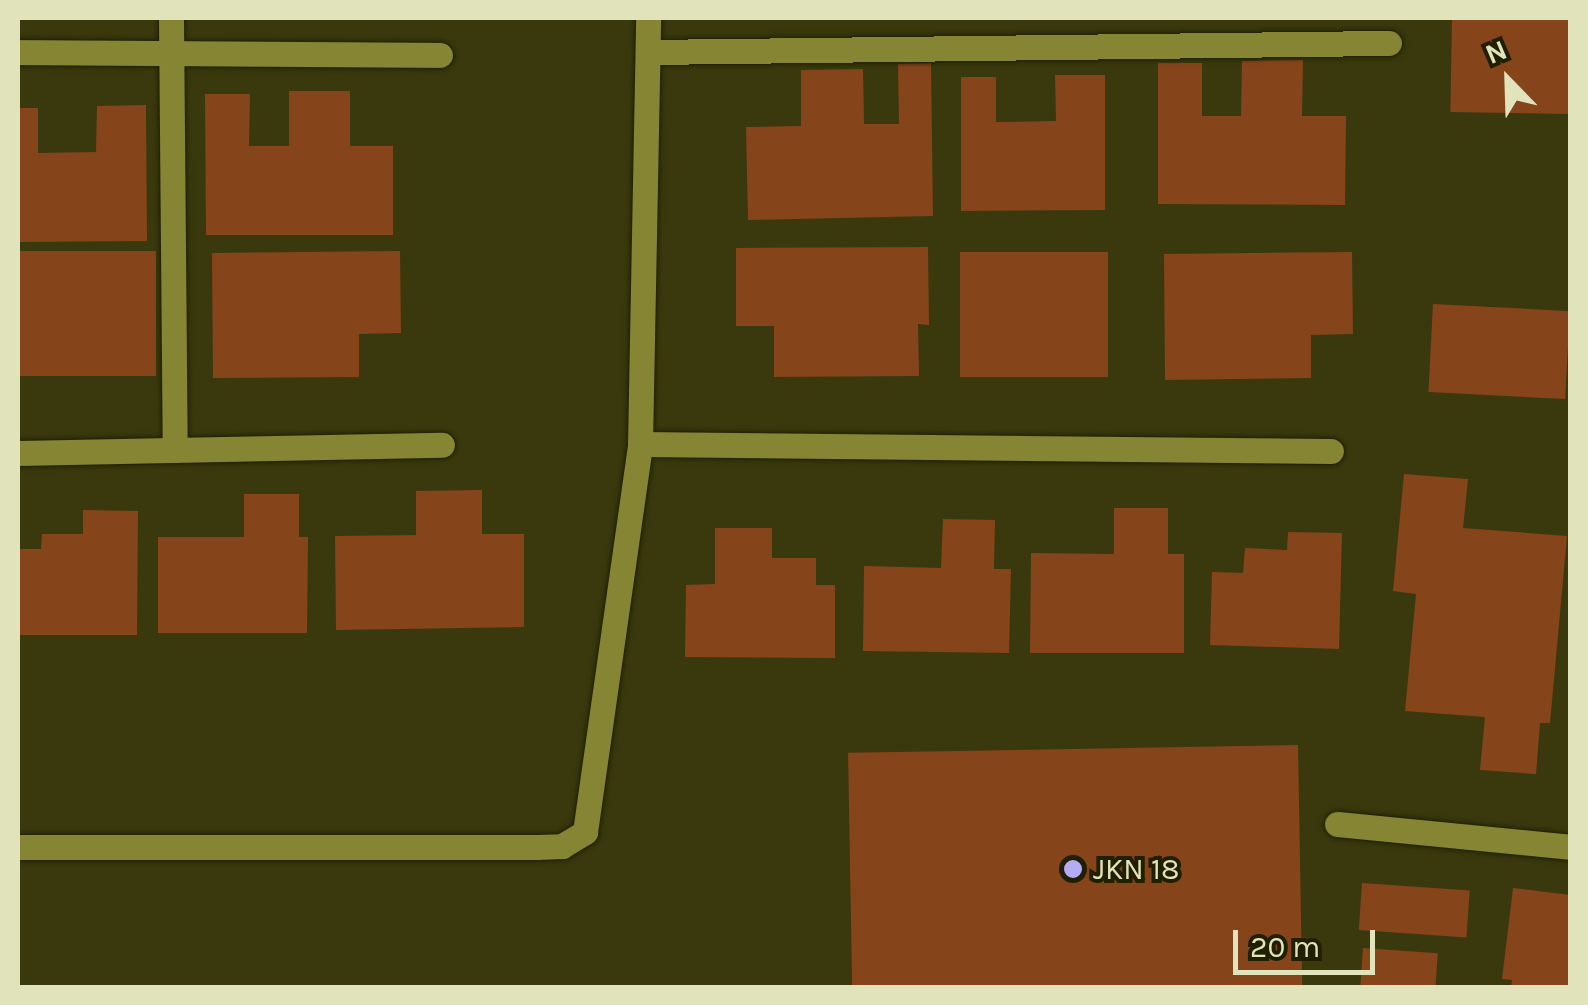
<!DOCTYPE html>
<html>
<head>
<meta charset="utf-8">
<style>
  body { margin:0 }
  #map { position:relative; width:1588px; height:1005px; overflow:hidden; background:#39390d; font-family:Karla,sans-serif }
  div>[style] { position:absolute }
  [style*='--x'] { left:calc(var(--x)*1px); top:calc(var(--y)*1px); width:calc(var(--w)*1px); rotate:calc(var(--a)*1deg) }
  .building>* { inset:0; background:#86441b; transform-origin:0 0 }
  .roads { filter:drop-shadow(0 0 2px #1f1f06) drop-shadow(0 0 2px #1f1f06) }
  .lane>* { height:25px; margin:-12.5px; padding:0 12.5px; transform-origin:12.5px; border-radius:12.5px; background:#858534 }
  .street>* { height:25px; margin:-12.5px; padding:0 12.5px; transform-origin:12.5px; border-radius:12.5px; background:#858534 }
  .dots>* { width:28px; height:28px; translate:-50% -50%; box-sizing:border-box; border:5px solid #201f00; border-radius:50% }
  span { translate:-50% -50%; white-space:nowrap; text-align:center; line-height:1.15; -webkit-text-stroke:8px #201f00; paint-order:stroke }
  .poi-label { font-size:30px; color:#e1e3bb }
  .left { translate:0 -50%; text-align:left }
  .frame { position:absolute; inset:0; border:20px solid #e1e3bb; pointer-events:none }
  .north { position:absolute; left:1458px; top:30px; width:100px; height:100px; -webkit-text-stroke:8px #201f00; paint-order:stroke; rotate:337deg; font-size:28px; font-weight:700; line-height:40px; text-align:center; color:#e1e3bb }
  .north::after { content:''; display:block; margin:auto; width:35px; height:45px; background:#e1e3bb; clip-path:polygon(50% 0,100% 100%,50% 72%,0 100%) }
  .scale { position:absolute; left:1233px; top:930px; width:142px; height:45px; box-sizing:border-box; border:5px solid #e1e3bb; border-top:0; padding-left:12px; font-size:30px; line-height:35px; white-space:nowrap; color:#e1e3bb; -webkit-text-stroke:8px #201f00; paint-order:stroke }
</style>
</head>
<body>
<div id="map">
  <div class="building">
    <i style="left:1452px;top:18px;width:118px;height:94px;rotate:1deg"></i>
    <i style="clip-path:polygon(1303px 60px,1302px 116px,1346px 116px,1345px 205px,1158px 204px,1158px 63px,1202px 63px,1202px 116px,1241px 116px,1242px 61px)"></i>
    <i style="clip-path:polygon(931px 63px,933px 216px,748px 220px,746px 127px,801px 126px,801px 70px,863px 69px,864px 124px,899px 124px,898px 64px)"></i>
    <i style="clip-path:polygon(1055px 75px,1105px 75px,1105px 210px,961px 211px,961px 77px,996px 77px,996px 122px,1056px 121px)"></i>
    <i style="clip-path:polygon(289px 91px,350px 91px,350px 146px,393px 146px,393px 235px,206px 235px,205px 94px,250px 94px,249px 146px,289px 146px)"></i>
    <i style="clip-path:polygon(146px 105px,147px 241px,18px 242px,18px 108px,38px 108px,38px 153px,96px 152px,97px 106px)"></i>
    <i style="clip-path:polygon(928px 247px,929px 325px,918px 324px,919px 376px,774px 377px,774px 326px,736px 326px,736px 248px)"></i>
    <i style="left:156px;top:251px;width:125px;height:138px;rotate:90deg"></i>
    <i style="clip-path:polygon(400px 251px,401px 333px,359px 334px,359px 377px,213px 378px,212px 253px)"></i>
    <i style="left:1108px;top:252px;width:125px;height:148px;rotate:90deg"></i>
    <i style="clip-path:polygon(1352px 252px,1353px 334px,1311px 335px,1311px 378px,1165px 380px,1164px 254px)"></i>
    <i style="left:1433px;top:304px;width:137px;height:88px;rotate:3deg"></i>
    <i style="clip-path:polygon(1404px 474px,1468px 479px,1463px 528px,1567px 536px,1550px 723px,1540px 723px,1536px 774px,1480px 770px,1485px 717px,1405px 711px,1416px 594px,1393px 591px)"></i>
    <i style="clip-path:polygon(482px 490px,482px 534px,524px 534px,524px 627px,336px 630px,335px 536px,416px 535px,416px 491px)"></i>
    <i style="clip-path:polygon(244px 494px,299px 494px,299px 537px,308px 537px,307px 633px,158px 633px,158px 537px,244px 537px)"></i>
    <i style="clip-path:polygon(1114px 508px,1168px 508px,1168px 554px,1184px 554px,1184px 653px,1030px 653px,1031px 553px,1114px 554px)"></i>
    <i style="clip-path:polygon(83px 510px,138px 511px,137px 635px,18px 635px,18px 549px,41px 549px,42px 534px,83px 534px)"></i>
    <i style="clip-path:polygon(943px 519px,995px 520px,994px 569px,1011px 569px,1009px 653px,863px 651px,864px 566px,941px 568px)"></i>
    <i style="clip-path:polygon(715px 528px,772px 528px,772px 558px,816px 558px,816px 585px,835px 585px,835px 658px,685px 657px,686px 585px,715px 584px)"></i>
    <i style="clip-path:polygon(1288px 532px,1342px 533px,1339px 649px,1210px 645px,1212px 572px,1243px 573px,1245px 548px,1287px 550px)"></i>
    <i style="left:1298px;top:745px;width:243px;height:450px;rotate:89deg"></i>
    <i style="left:1362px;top:883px;width:108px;height:47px;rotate:4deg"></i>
    <i style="clip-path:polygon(1513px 888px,1570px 895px,1570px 987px,1511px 988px,1512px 980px,1502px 979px)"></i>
    <i style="left:1363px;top:948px;width:75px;height:40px;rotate:4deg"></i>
  </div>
  <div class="roads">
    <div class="lane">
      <i style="--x:1337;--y:824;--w:234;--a:5.6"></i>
    </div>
    <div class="street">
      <i style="--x:171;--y:18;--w:432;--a:89.5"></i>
      <i style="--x:18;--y:52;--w:422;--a:0.4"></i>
      <i style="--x:648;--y:52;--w:741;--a:-0.7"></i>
      <i style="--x:640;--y:444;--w:691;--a:0.58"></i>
      <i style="--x:18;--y:453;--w:424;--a:-1.1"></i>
      <i style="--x:18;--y:847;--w:519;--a:0"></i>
      <i style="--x:537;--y:847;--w:25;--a:-2"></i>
      <i style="--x:562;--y:846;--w:27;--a:-31"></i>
      <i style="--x:585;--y:832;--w:392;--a:-81.9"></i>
      <i style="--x:640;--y:444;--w:426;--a:-88.9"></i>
    </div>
  </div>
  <div class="dots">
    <i style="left:1073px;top:869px;background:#b5acf8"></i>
  </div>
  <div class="poi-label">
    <span class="left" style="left:1093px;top:869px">JKN 18</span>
  </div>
  <div class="frame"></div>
  <div class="north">N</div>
  <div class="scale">20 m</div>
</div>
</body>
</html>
